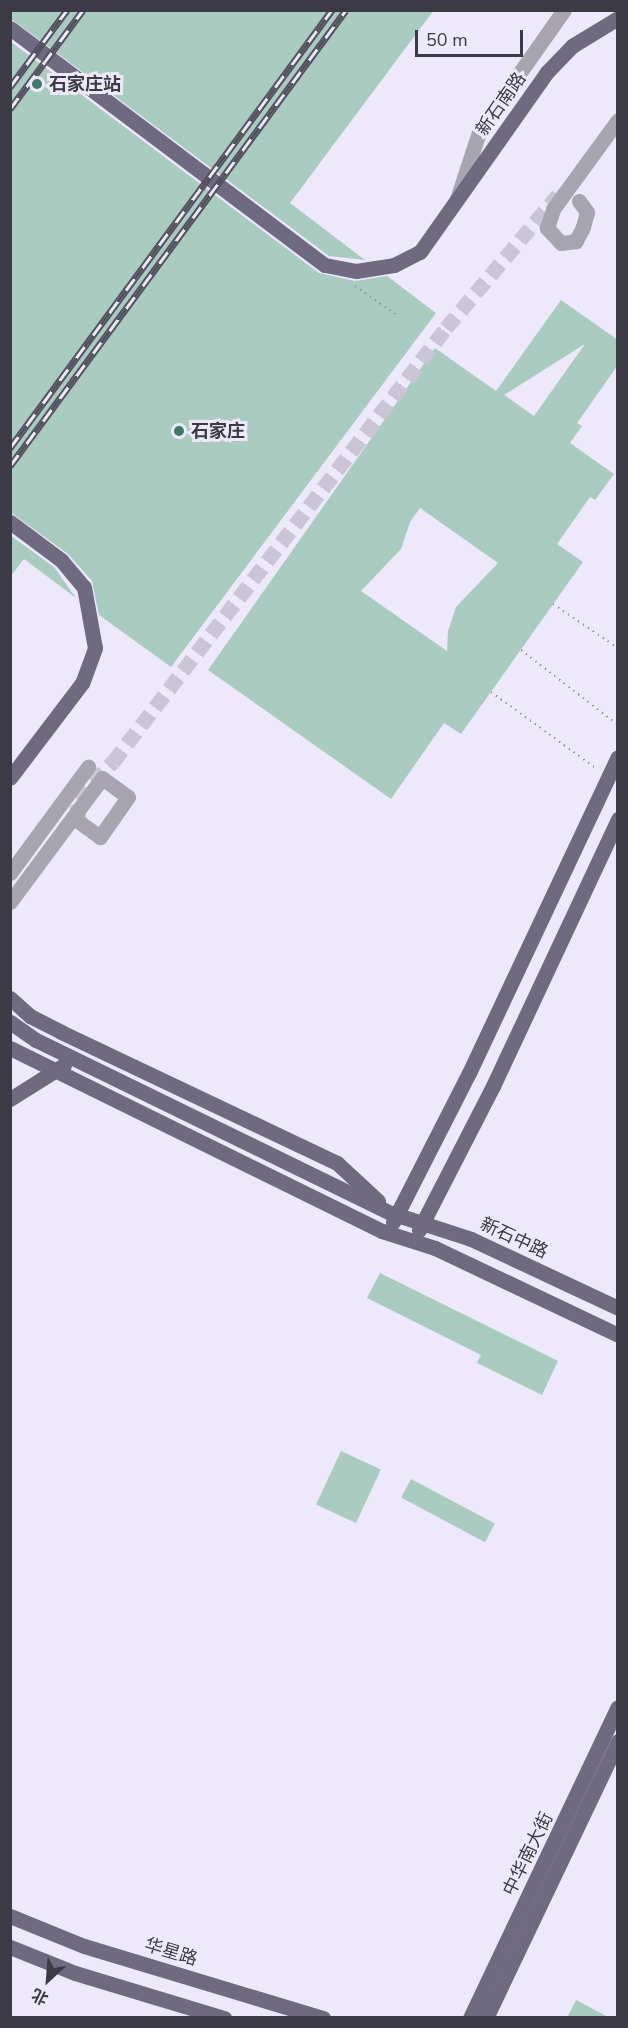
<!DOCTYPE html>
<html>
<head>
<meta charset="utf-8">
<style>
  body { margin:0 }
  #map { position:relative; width:628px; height:2028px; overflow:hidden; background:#ede9fa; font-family:"Nunito Sans","Noto Sans SC",sans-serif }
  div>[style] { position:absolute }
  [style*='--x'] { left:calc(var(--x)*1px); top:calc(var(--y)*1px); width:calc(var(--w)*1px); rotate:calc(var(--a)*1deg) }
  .building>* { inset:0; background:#aacbbf; transform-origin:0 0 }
  .minor-tunnel>* { height:15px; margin-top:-7.5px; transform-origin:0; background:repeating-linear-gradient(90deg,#cac6d6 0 15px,transparent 0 23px) }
  .path>* { height:2px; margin-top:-1px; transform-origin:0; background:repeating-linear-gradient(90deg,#94919f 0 1.5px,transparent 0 6px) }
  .minor>* { height:15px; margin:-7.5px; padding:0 7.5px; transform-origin:7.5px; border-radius:7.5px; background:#a8a5b1 }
  .major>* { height:15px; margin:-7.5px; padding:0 7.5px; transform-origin:7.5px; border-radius:7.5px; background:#6f6a7f }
  .rail>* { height:7px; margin-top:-3.5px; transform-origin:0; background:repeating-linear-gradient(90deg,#ede9fa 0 14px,#54525e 0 28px); box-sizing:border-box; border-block:2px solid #54525e }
  .dots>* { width:16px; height:16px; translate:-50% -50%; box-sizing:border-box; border:3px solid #ede9fa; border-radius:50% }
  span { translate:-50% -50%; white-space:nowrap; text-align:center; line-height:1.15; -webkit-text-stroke:6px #ede9fa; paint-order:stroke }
  .poi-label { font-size:18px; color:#3c3a45; font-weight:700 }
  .left { translate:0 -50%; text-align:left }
  .street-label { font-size:18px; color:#3c3a45 }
  .frame { position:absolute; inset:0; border:12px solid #3c3a45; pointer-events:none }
  .north { position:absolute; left:18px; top:1950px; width:60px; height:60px; -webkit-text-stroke:4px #ede9fa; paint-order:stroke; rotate:206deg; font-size:16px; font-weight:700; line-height:24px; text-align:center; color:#3c3a45 }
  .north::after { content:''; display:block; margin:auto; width:21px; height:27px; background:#3c3a45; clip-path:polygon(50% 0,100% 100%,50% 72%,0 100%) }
  .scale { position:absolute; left:415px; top:30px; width:108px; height:27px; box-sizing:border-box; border:3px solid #3c3a45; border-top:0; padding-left:8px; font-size:18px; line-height:21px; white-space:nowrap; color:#3c3a45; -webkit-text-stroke:4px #ede9fa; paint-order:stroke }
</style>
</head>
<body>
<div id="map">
  <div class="building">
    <i style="clip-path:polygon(10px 10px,434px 10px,290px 203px,365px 260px,329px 256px,10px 18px)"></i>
    <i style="clip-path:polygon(10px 41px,319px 273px,355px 281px,387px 276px,436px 313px,171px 667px,99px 615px,92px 581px,68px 554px,10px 512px)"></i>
    <i style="clip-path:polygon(evenodd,561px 300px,618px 340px,618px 365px,577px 423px,582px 426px,570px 443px,614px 474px,595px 500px,590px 497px,557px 544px,583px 562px,461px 734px,444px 723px,391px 799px,208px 670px,435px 348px,496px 391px,561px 300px,585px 344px,534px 416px,504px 395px,585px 344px,561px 300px,420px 508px,498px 563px,456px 607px,448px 631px,447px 651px,361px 591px,401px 549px,410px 522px,420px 508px)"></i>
    <i style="clip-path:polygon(10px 535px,54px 567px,76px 598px,24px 559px,10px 577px)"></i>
    <i style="clip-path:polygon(380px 1273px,558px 1361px,542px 1395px,477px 1363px,481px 1355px,367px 1298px)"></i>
    <i style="left:341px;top:1451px;width:44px;height:59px;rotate:25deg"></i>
    <i style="left:411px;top:1479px;width:95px;height:21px;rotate:28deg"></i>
    <i style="clip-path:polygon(576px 2000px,610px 2018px,567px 2018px)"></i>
  </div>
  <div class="minor-tunnel">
    <i style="--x:79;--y:819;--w:21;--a:-98"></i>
    <i style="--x:76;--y:798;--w:52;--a:-44.2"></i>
    <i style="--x:113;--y:762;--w:547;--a:-52.5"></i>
    <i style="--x:446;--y:328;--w:174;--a:-49.9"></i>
  </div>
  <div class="path">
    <i style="--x:355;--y:286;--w:51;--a:34.6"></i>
    <i style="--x:553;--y:604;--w:78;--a:34.1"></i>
    <i style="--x:521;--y:650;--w:123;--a:37.7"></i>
    <i style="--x:491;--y:692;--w:131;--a:36"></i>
  </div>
  <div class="minor">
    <i style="--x:457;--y:199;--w:74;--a:-71.8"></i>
    <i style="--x:480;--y:129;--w:146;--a:-54.8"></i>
    <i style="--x:579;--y:201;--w:14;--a:54"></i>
    <i style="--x:587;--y:212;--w:16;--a:105"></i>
    <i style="--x:583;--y:227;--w:16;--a:117"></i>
    <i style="--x:576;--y:241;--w:15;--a:172"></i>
    <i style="--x:561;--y:243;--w:21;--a:-133"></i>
    <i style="--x:547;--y:228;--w:20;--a:-72"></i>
    <i style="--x:553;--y:209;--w:110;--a:-53.9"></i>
    <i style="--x:10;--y:873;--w:132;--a:-53.7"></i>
    <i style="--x:10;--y:902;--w:154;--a:-53.4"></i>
    <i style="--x:102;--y:778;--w:32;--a:36"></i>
    <i style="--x:128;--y:797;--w:49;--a:125"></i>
    <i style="--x:100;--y:837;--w:26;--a:-144"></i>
  </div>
  <div class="major">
    <i style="--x:10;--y:28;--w:394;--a:37"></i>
    <i style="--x:325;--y:265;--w:32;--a:11"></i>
    <i style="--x:356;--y:271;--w:38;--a:-9"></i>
    <i style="--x:394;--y:265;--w:29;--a:-27"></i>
    <i style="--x:420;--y:252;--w:220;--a:-54.8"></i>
    <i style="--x:547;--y:72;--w:36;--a:-46"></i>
    <i style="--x:572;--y:46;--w:54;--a:-31.3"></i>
    <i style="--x:10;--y:522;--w:64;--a:36.7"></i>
    <i style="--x:61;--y:560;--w:35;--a:50"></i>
    <i style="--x:84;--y:587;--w:62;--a:79.8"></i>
    <i style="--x:95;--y:648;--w:37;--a:110"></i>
    <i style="--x:82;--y:683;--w:119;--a:127.2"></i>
    <i style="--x:10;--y:998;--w:27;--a:42"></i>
    <i style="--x:30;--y:1016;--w:35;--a:27"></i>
    <i style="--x:61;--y:1032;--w:306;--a:25.4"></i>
    <i style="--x:337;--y:1163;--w:56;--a:42.8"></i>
    <i style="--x:10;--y:1022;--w:32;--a:35"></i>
    <i style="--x:36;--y:1040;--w:395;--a:26"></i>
    <i style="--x:391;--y:1213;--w:84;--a:18"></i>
    <i style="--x:471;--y:1239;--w:162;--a:25.1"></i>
    <i style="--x:10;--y:1048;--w:415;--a:26.2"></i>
    <i style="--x:382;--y:1231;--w:56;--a:17.8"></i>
    <i style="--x:435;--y:1248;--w:203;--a:25.4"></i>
    <i style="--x:10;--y:1099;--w:64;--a:-32.2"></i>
    <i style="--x:393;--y:1222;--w:167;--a:-63"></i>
    <i style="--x:469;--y:1073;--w:349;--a:-64.8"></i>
    <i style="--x:419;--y:1230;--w:162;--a:-62.8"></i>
    <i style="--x:493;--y:1086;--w:295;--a:-64.9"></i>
    <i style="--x:10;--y:1916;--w:80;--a:22.1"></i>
    <i style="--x:84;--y:1946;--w:250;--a:16.8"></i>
    <i style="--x:10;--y:1947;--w:70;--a:21.8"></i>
    <i style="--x:75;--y:1973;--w:156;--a:16.8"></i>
    <i style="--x:470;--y:2018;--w:344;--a:-64.6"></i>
    <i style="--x:486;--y:2018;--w:307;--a:-64.5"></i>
  </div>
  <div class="rail">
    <i style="--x:10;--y:87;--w:96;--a:-53.5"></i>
    <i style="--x:10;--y:109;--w:123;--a:-53.6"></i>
    <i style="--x:10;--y:448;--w:544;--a:-53.68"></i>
    <i style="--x:10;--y:466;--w:566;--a:-53.62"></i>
  </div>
  <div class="dots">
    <i style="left:37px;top:84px;background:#3b7a67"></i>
    <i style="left:179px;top:431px;background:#3b7a67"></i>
  </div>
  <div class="poi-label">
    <span class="left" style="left:49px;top:84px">石家庄站</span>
    <span class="left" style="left:191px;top:431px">石家庄</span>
  </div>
  <div class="street-label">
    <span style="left:501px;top:104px;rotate:-55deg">新石南路</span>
    <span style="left:514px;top:1238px;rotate:25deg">新石中路</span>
    <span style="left:528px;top:1854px;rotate:-64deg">中华南大街</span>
    <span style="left:171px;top:1952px;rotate:17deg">华星路</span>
  </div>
  <div class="frame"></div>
  <div class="north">北</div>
  <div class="scale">50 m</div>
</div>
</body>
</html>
